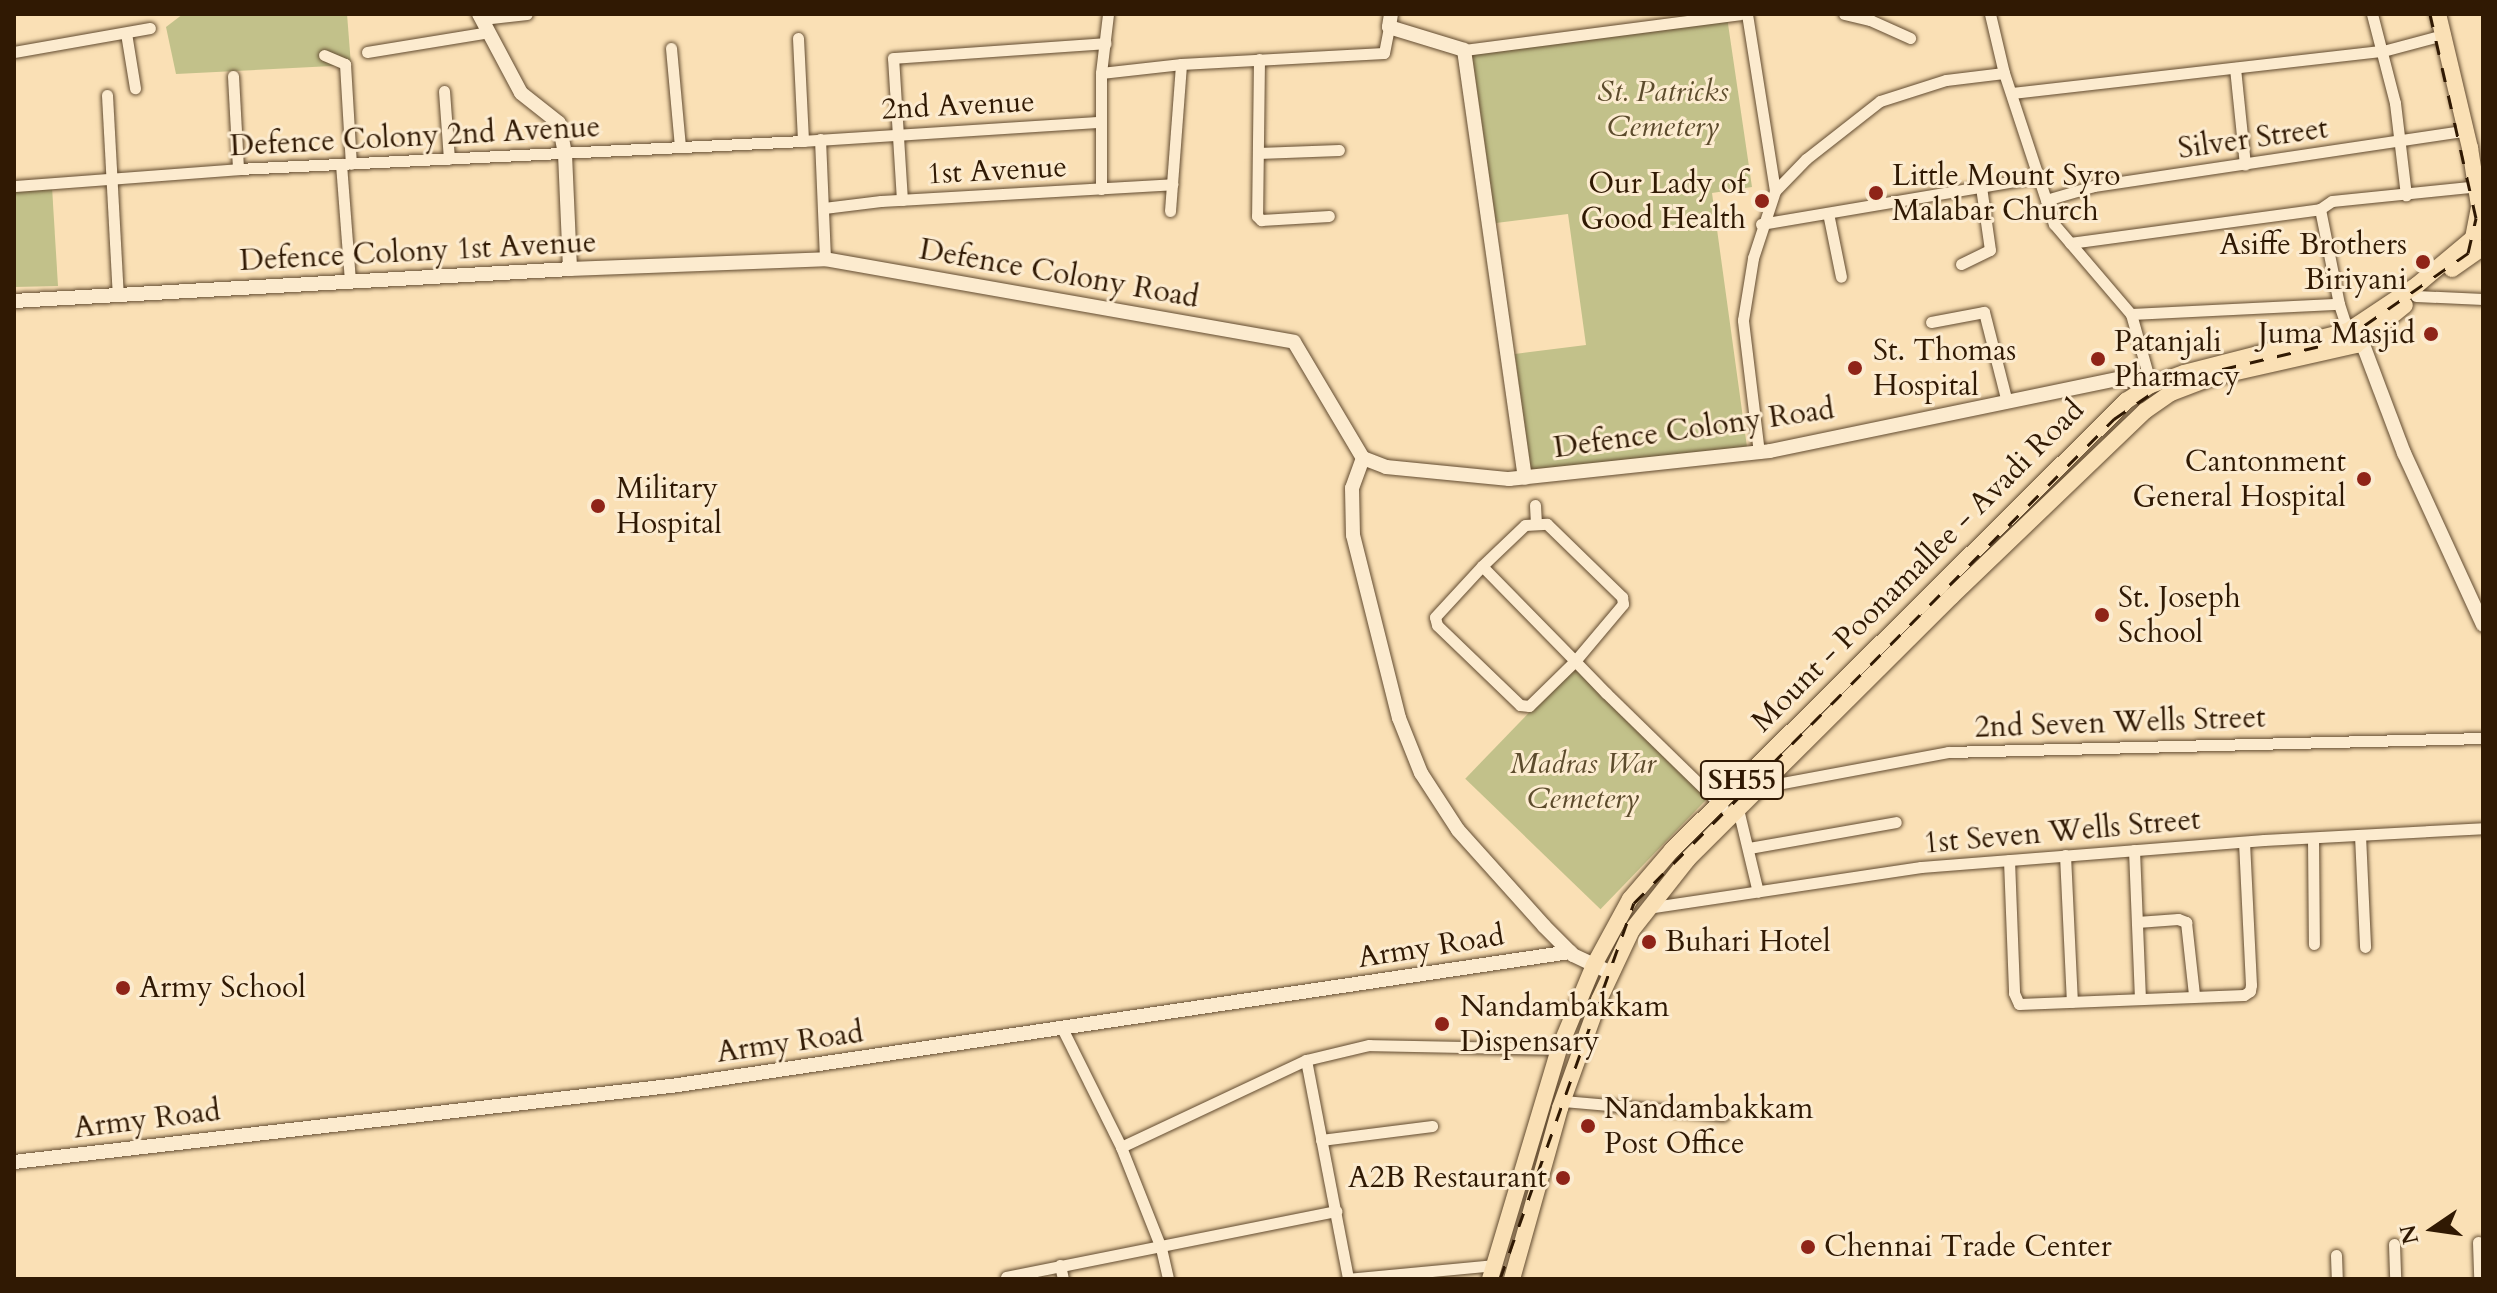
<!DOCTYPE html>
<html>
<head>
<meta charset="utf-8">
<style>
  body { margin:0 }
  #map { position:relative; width:2497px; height:1293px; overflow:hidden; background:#fae0b5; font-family:Cardo,serif }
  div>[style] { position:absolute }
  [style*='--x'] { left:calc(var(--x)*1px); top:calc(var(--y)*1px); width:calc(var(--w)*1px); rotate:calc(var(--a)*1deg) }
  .green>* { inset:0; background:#c2c18a; transform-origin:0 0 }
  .roads { filter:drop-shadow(0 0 2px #624b30) drop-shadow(0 0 2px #624b30) }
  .street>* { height:11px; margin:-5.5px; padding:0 5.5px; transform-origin:5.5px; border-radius:5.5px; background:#fcebcf }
  .secondary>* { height:14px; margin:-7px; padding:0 7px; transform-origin:7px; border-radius:7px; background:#fcebcf }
  .primary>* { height:16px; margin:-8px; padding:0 8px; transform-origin:8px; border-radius:8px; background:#fae0b5 }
  .rail>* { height:3px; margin-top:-1.5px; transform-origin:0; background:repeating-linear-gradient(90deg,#301903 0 14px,transparent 0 28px) }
  .dots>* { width:22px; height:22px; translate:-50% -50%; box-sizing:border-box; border:4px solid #fcebcf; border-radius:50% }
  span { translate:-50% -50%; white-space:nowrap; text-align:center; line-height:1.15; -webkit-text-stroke:6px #fcebcf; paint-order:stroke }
  .shield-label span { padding:2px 6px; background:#fcebcf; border:2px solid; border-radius:6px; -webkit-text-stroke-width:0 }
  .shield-label { font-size:28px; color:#301903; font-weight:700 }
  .park-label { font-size:30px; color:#5c4b2c; font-style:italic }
  .street-label { font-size:30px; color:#301903 }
  .poi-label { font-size:30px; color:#301903 }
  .left { translate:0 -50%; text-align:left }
  .right { translate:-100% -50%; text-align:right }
  .frame { position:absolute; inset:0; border:16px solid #301903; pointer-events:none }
  .north { position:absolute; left:2393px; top:1189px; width:80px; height:80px; -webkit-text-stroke:6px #fcebcf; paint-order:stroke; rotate:257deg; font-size:22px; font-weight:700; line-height:32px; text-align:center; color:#301903 }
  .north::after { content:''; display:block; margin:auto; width:28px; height:36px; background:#301903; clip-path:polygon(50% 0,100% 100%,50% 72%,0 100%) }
</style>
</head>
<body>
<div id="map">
  <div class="green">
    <i style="clip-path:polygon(183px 14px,347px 14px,351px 65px,176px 74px,166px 27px)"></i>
    <i style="clip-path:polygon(1727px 17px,1752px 187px,1712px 193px,1747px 447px,1531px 470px,1515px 354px,1586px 345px,1568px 214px,1496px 223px,1472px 53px)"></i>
    <i style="clip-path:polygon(52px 187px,58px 286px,14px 287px,14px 189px)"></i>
    <i style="left:1575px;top:665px;width:188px;height:158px;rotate:44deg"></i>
  </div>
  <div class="roads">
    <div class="street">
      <i style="--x:1747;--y:14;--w:179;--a:81"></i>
      <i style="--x:1844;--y:14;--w:27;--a:13"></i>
      <i style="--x:1870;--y:20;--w:44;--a:24.2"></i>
      <i style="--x:1990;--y:14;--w:61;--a:76.7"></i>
      <i style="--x:2004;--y:73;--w:159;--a:71.7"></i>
      <i style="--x:2054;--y:224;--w:118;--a:49.5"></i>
      <i style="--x:2131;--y:314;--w:74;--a:74.3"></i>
      <i style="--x:2372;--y:14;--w:92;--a:75.5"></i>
      <i style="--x:2395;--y:103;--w:93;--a:83.2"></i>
      <i style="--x:482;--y:19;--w:45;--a:-6.3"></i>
      <i style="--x:126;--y:33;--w:56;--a:80.7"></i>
      <i style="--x:798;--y:38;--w:103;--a:87.2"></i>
      <i style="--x:671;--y:48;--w:98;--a:84.8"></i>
      <i style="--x:1464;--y:50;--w:278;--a:-7.4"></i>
      <i style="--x:14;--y:52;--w:138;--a:-10"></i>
      <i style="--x:367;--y:52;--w:124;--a:-9.3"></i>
      <i style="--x:324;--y:55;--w:23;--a:23"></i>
      <i style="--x:345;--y:64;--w:100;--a:86.6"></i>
      <i style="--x:1259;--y:59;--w:157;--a:90.7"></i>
      <i style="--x:1257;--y:216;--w:6;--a:45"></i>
      <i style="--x:1261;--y:220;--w:68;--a:-3.4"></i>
      <i style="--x:2235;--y:68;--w:97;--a:84.1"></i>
      <i style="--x:1101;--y:73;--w:81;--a:-6.4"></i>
      <i style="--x:1181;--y:64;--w:203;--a:-3.1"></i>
      <i style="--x:1384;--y:53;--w:26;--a:-79"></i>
      <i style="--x:233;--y:76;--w:93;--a:86.9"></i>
      <i style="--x:444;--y:91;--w:68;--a:85.8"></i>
      <i style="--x:2012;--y:93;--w:373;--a:-6.5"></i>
      <i style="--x:2383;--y:51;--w:62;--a:-14.9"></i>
      <i style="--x:107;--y:95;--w:200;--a:86.9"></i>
      <i style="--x:820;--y:139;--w:120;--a:87.6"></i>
      <i style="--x:1258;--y:153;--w:81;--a:-2.1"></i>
      <i style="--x:341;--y:164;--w:118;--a:85.6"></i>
      <i style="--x:14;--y:186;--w:225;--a:-4.3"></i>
      <i style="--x:238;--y:169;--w:566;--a:-2.84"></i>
      <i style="--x:803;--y:141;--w:297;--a:-3.7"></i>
      <i style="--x:1101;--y:189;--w:116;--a:-90"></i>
      <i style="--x:1101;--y:73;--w:59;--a:-83.2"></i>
      <i style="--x:902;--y:200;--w:142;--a:-93.6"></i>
      <i style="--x:893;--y:58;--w:213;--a:-4"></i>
      <i style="--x:2046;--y:200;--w:50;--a:-16.3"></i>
      <i style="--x:2094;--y:186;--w:377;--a:-8.5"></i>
      <i style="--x:824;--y:208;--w:57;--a:-7"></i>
      <i style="--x:881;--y:201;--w:292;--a:-3.3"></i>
      <i style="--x:2320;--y:209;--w:97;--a:78.7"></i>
      <i style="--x:2339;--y:304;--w:28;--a:72"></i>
      <i style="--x:1170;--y:211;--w:147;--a:-85.7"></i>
      <i style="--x:1828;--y:213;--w:65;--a:78.5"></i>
      <i style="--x:1761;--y:224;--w:281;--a:-9.6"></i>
      <i style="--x:2070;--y:243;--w:252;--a:-7.7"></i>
      <i style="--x:2320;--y:209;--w:14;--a:-34"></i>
      <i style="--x:2332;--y:201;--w:148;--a:-5.8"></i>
      <i style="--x:1961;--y:264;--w:32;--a:-26"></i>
      <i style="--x:1990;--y:250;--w:64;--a:-98.1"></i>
      <i style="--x:2416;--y:296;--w:67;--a:2.6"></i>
      <i style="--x:2131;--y:314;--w:208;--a:-2.8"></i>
      <i style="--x:1931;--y:322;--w:54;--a:-10.7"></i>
      <i style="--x:1984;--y:312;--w:93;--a:75.7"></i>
      <i style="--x:1759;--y:453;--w:134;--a:-96.9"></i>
      <i style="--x:1743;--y:320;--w:63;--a:-80.8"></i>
      <i style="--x:1753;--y:258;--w:71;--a:-71.8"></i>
      <i style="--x:1775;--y:191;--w:45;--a:-45.9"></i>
      <i style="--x:1806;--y:159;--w:94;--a:-38.1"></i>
      <i style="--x:1880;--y:101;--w:69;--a:-17.7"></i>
      <i style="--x:1946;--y:80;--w:58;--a:-6.9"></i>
      <i style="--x:1535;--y:505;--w:17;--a:87"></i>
      <i style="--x:1482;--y:566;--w:59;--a:-43.6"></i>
      <i style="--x:1525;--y:525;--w:22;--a:-3"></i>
      <i style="--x:1547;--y:524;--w:105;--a:44.2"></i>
      <i style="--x:1622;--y:597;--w:7;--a:82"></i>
      <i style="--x:1623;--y:604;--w:75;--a:130.1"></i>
      <i style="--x:1575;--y:661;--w:64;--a:135.6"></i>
      <i style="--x:1529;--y:706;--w:9;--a:-174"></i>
      <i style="--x:1520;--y:705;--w:115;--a:-136.1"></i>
      <i style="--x:1437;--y:625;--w:8;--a:-104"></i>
      <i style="--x:1435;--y:617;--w:69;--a:-47.3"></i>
      <i style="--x:1482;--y:566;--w:133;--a:45.6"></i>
      <i style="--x:1575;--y:661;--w:45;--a:45.9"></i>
      <i style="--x:1606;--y:693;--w:163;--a:44.3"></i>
      <i style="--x:1761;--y:787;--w:190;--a:-10.6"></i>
      <i style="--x:1948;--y:752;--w:535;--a:-1.5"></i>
      <i style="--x:1738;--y:809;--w:85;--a:76.5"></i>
      <i style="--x:2360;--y:835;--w:112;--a:87.4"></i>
      <i style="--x:2313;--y:838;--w:106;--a:89.5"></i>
      <i style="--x:1749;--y:848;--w:149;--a:-10"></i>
      <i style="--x:2134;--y:850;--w:148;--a:87.7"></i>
      <i style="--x:2065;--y:855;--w:147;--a:87.3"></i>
      <i style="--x:2009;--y:860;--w:133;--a:87.8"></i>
      <i style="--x:2014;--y:993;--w:12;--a:66"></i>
      <i style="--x:2019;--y:1004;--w:225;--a:-2.3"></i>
      <i style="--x:2244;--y:995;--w:7;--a:-34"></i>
      <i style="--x:2250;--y:991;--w:6;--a:-81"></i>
      <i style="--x:2251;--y:985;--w:143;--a:-92.8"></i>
      <i style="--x:1647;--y:908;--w:277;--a:-8.5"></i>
      <i style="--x:1921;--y:867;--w:344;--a:-4.5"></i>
      <i style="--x:2264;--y:840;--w:219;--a:-3.1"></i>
      <i style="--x:2137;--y:922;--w:41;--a:-4.2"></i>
      <i style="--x:2178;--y:919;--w:9;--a:21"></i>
      <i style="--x:2186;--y:922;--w:73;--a:83.7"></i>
      <i style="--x:1062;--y:1028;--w:133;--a:63.6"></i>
      <i style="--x:1121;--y:1147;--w:109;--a:68.4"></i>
      <i style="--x:1161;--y:1248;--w:32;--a:77"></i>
      <i style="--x:1306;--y:1060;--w:223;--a:79.1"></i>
      <i style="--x:1563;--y:1101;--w:161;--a:5"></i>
      <i style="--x:1321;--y:1140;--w:112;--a:-7.2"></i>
      <i style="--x:1121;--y:1147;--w:204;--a:-25.2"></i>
      <i style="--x:1306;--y:1060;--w:65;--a:-13.4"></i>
      <i style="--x:1369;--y:1045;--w:190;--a:1.2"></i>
      <i style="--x:2478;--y:1242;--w:37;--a:88"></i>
      <i style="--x:2394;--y:1244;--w:35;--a:88"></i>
      <i style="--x:2336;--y:1255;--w:24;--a:88"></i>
      <i style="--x:1060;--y:1265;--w:14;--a:78"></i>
      <i style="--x:1006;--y:1277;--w:337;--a:-11.3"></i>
      <i style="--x:1347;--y:1279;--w:149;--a:-5.4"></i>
    </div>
    <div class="secondary">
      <i style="--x:479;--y:14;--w:89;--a:62"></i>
      <i style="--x:521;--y:93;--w:48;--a:38.3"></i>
      <i style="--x:559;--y:123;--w:32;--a:79"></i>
      <i style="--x:565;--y:154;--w:115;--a:87.5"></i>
      <i style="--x:1391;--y:14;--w:13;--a:99"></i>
      <i style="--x:1389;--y:27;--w:78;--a:17"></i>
      <i style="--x:1464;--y:50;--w:432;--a:81.9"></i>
      <i style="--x:14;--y:301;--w:557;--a:-3.29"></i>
      <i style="--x:570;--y:269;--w:255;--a:-2.2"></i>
      <i style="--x:825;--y:259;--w:476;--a:10"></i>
      <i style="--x:1294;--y:342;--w:135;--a:59.3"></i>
      <i style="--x:1363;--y:458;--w:25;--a:21"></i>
      <i style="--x:1386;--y:467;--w:124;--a:5.6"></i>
      <i style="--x:1509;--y:479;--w:262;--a:-6.1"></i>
      <i style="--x:1770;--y:451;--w:359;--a:-11.7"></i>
      <i style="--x:2121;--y:378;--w:31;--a:13"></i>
      <i style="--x:2362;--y:342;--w:119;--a:69.3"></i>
      <i style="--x:2404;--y:453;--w:189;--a:65.3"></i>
      <i style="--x:1363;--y:458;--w:32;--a:110"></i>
      <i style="--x:1352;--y:488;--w:47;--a:88.8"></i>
      <i style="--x:1353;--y:535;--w:189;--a:75.9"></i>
      <i style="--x:1399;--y:718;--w:59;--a:68.2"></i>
      <i style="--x:1421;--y:773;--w:68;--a:57"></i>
      <i style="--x:1458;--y:830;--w:129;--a:48.1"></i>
      <i style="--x:1544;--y:926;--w:41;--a:45"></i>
      <i style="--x:1573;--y:955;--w:42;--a:25.3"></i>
      <i style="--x:14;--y:1162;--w:668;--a:-6.61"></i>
      <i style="--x:678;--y:1085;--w:902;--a:-8.48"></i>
    </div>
    <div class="primary">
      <i style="--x:2452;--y:269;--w:38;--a:-35"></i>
      <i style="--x:1490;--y:1279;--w:240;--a:-73.3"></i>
      <i style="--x:1559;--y:1049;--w:91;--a:-67.4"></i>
      <i style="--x:1594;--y:965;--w:75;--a:-61.4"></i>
      <i style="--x:1630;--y:899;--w:65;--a:-49.4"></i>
      <i style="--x:1672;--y:850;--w:639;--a:-44.68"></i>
      <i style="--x:2126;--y:401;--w:30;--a:-33"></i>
      <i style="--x:2151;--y:385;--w:35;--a:-20"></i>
      <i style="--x:2184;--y:373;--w:169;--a:-14.4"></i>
      <i style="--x:2348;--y:331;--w:83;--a:-33.7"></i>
      <i style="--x:2417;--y:285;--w:73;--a:-40"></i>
      <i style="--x:2473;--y:238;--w:33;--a:-79"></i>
      <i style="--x:2479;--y:206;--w:59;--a:-98.8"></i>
      <i style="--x:2470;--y:148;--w:138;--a:-103.4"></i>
      <i style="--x:1512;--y:1279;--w:178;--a:-74.3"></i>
      <i style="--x:1560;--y:1108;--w:115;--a:-70.1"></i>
      <i style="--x:1599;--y:1000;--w:77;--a:-64.8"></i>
      <i style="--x:1632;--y:930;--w:90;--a:-51.7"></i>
      <i style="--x:1688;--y:859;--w:371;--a:-44.9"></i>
      <i style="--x:1951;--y:597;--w:269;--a:-43.8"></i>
      <i style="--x:2145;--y:411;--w:32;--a:-35"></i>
      <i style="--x:2171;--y:393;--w:42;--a:-21"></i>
      <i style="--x:2210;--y:378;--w:150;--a:-12.7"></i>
      <i style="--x:2356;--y:345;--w:63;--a:-39.2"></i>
    </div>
  </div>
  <div class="rail">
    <i style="--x:1500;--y:1279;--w:399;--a:-70.4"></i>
    <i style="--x:1634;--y:903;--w:682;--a:-45.24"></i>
    <i style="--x:2114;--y:419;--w:65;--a:-34.4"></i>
    <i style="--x:2168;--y:382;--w:179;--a:-13.3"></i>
    <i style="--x:2342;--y:341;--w:154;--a:-34.9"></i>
    <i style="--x:2468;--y:253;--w:36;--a:-77"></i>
    <i style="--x:2476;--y:218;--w:209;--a:-102.7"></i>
  </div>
  <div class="dots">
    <i style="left:1876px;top:193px;background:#8f2418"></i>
    <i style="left:1762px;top:201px;background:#8f2418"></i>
    <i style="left:2423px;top:262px;background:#8f2418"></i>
    <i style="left:2431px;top:334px;background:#8f2418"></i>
    <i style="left:2098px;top:359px;background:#8f2418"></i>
    <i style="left:1855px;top:368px;background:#8f2418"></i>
    <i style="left:2364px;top:479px;background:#8f2418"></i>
    <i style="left:598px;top:506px;background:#8f2418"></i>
    <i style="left:2102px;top:615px;background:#8f2418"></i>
    <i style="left:1649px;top:942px;background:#8f2418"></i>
    <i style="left:123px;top:988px;background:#8f2418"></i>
    <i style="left:1442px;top:1024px;background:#8f2418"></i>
    <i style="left:1588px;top:1126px;background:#8f2418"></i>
    <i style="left:1563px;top:1178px;background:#8f2418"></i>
    <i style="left:1808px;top:1247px;background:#8f2418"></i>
  </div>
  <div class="shield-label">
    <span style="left:1742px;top:780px">SH55</span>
  </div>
  <div class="park-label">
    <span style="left:1663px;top:109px">St. Patricks<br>Cemetery</span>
    <span style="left:1583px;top:781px">Madras War<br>Cemetery</span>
  </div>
  <div class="street-label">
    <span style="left:958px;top:106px;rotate:-3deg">2nd Avenue</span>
    <span style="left:415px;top:137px;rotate:-3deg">Defence Colony 2nd Avenue</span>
    <span style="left:2253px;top:139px;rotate:-8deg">Silver Street</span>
    <span style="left:997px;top:171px;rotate:-3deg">1st Avenue</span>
    <span style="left:418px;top:252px;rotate:-3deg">Defence Colony 1st Avenue</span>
    <span style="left:1059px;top:274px;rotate:10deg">Defence Colony Road</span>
    <span style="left:1694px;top:429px;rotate:-8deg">Defence Colony Road</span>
    <span style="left:1918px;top:566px;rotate:-45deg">Mount - Poonamallee - Avadi Road</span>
    <span style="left:2120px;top:723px;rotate:-2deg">2nd Seven Wells Street</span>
    <span style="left:2062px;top:832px;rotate:-5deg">1st Seven Wells Street</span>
    <span style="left:1431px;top:947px;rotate:-9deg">Army Road</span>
    <span style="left:790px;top:1043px;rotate:-8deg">Army Road</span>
    <span style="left:147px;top:1120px;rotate:-7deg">Army Road</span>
  </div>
  <div class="poi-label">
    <span class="left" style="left:1892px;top:193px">Little Mount Syro<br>Malabar Church</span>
    <span class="right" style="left:1746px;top:201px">Our Lady of<br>Good Health</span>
    <span class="right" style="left:2407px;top:262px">Asiffe Brothers<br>Biriyani</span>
    <span class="right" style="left:2415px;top:334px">Juma Masjid</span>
    <span class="left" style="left:2114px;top:359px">Patanjali<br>Pharmacy</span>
    <span class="left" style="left:1873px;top:368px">St. Thomas<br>Hospital</span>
    <span class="right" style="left:2346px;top:479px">Cantonment<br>General Hospital</span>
    <span class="left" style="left:616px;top:506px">Military<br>Hospital</span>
    <span class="left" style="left:2118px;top:615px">St. Joseph<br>School</span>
    <span class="left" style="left:1665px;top:942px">Buhari Hotel</span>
    <span class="left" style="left:139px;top:988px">Army School</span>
    <span class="left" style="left:1460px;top:1024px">Nandambakkam<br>Dispensary</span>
    <span class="left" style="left:1604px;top:1126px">Nandambakkam<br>Post Office</span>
    <span class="right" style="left:1547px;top:1178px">A2B Restaurant</span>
    <span class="left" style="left:1824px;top:1247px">Chennai Trade Center</span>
  </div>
  <div class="frame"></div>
  <div class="north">N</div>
</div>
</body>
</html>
